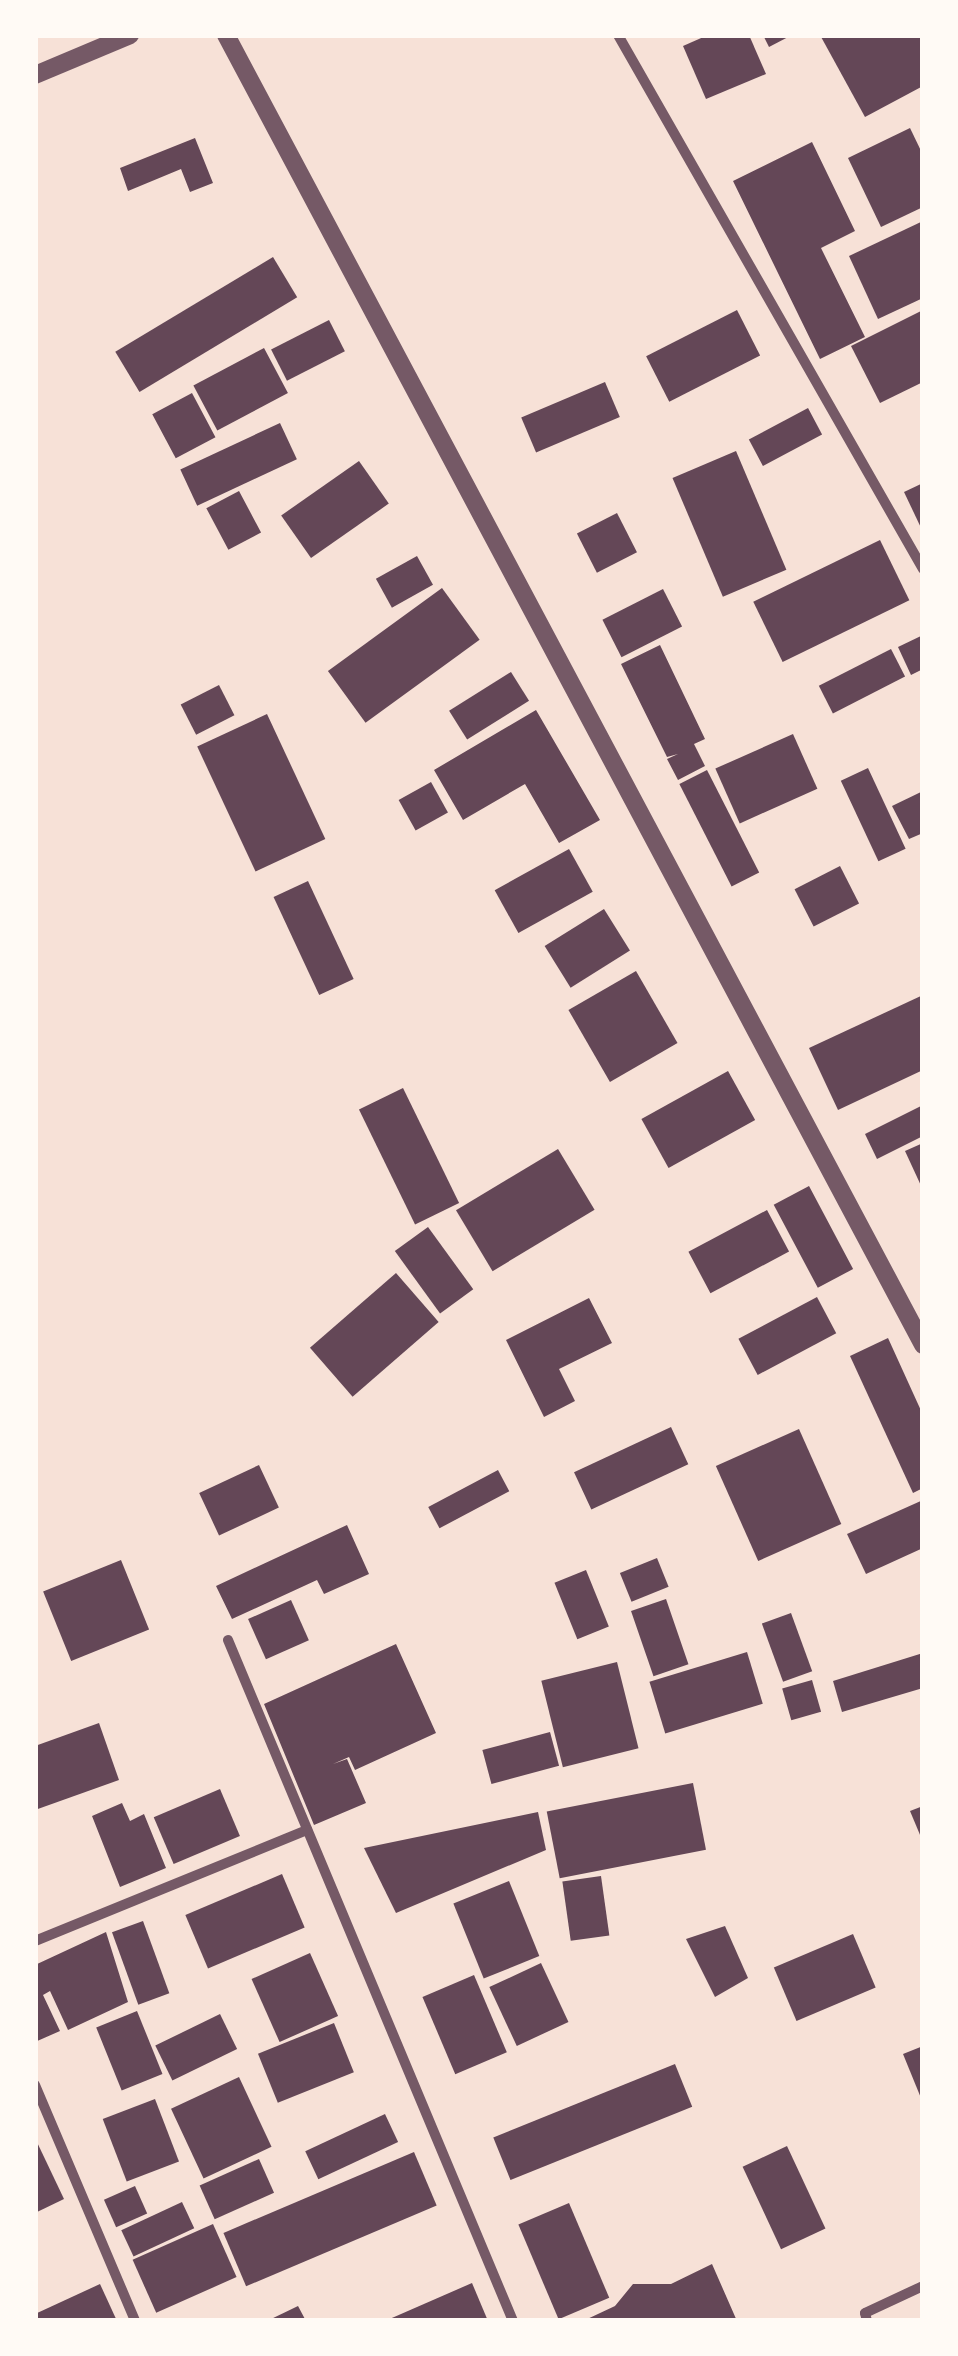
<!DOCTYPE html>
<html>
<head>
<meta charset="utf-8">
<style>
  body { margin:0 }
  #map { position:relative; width:958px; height:2356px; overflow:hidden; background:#f7e1d7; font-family:"Open Sans",sans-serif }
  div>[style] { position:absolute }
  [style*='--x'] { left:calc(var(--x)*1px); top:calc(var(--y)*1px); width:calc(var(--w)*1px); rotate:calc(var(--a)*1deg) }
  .building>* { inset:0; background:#644757; transform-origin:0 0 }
  .minor>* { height:10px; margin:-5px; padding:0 5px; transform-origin:5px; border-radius:5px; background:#755966 }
  .tertiary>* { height:18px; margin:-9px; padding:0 9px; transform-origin:9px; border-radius:9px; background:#755966 }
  span { translate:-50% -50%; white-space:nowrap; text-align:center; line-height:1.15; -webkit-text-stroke:8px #fffaf5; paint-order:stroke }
  .frame { position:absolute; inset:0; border:38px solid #fffaf5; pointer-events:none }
</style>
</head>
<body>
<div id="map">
  <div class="building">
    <i style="clip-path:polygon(708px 35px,749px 35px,766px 74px,706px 99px,683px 46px)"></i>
    <i style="clip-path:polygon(763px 35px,792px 35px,769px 47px)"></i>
    <i style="clip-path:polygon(820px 35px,923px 35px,923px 86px,865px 117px)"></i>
    <i style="clip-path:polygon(910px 128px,923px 155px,923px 207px,881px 227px,848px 158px)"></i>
    <i style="clip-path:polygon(195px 138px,213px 183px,190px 192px,181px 169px,128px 191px,120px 168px)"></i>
    <i style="clip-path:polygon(812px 142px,855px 231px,821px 248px,865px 337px,820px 359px,733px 181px)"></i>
    <i style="clip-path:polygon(923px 221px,923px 298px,878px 319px,849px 256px)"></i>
    <i style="left:273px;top:257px;width:47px;height:184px;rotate:59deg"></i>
    <i style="left:737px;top:310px;width:51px;height:102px;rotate:63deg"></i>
    <i style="clip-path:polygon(923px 310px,923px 382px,880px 403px,851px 346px)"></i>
    <i style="left:329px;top:320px;width:35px;height:65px;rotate:63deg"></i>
    <i style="left:264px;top:348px;width:51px;height:80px;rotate:62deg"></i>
    <i style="left:605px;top:382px;width:38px;height:91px;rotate:67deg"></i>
    <i style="left:192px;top:393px;width:50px;height:45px;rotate:62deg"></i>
    <i style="left:808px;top:408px;width:30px;height:67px;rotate:62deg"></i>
    <i style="left:280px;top:423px;width:40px;height:110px;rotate:65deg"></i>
    <i style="left:736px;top:451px;width:129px;height:69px;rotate:67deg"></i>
    <i style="left:359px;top:461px;width:52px;height:95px;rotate:55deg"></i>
    <i style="clip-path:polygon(923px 483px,923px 532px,904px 492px)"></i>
    <i style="left:239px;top:491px;width:47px;height:37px;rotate:62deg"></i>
    <i style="left:617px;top:513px;width:44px;height:45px;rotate:63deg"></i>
    <i style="left:880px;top:540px;width:67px;height:141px;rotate:64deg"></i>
    <i style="left:417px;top:556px;width:33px;height:47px;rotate:61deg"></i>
    <i style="left:442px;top:588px;width:64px;height:141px;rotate:54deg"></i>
    <i style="left:663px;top:589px;width:42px;height:68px;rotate:63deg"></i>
    <i style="clip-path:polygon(923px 635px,923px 669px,911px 675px,898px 647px)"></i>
    <i style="clip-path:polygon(660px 645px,705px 739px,694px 744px,705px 766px,678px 780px,667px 759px,678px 754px,667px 757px,621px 664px)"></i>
    <i style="left:891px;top:649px;width:31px;height:81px;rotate:63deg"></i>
    <i style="left:511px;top:672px;width:34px;height:73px;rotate:58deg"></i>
    <i style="left:219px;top:685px;width:34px;height:43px;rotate:63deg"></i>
    <i style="clip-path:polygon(536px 710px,600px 820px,559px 843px,525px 784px,463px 820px,434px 770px)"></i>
    <i style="left:267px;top:714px;width:138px;height:77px;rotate:65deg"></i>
    <i style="left:793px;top:734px;width:60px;height:85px;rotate:66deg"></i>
    <i style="left:868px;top:768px;width:89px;height:30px;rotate:65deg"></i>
    <i style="left:707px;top:770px;width:115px;height:31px;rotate:63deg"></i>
    <i style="left:431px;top:782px;width:35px;height:37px;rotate:61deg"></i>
    <i style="clip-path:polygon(923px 791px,923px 833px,909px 839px,892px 806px)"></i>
    <i style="left:569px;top:849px;width:49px;height:85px;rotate:61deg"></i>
    <i style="left:840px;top:866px;width:42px;height:51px;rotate:63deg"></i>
    <i style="left:308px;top:881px;width:108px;height:38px;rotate:65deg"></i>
    <i style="left:604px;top:909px;width:49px;height:70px;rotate:58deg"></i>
    <i style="left:636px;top:971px;width:83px;height:78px;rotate:60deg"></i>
    <i style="clip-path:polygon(923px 995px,923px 1070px,838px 1110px,809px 1048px)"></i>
    <i style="left:728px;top:1071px;width:56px;height:99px;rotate:61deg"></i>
    <i style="left:403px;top:1088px;width:128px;height:49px;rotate:64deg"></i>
    <i style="clip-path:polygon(923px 1105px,923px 1136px,877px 1159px,865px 1134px)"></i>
    <i style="clip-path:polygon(923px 1143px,923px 1190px,905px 1151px)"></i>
    <i style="left:558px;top:1149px;width:71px;height:119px;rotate:59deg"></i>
    <i style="left:809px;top:1186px;width:94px;height:40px;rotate:62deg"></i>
    <i style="left:767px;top:1210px;width:47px;height:89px;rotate:62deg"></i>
    <i style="left:428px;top:1227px;width:77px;height:41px;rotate:54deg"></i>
    <i style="left:396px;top:1273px;width:65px;height:114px;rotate:49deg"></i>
    <i style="left:817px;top:1297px;width:41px;height:89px;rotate:62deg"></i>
    <i style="clip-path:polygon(589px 1298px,612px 1343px,559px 1369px,575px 1401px,544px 1417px,506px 1340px)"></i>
    <i style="clip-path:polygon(888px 1338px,923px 1415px,923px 1488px,913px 1493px,850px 1356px)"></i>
    <i style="left:671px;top:1427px;width:41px;height:107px;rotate:65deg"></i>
    <i style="left:799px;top:1429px;width:104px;height:91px;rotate:66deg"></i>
    <i style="left:259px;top:1465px;width:47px;height:66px;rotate:65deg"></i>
    <i style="left:498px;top:1470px;width:24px;height:79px;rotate:62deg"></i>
    <i style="clip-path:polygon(923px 1500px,923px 1548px,866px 1574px,847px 1534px)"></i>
    <i style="clip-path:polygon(347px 1525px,369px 1574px,324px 1594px,317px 1580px,232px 1619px,216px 1586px)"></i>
    <i style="left:657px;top:1558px;width:31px;height:40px;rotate:68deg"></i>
    <i style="left:121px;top:1560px;width:75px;height:84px;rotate:68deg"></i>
    <i style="left:586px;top:1570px;width:61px;height:34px;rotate:68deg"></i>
    <i style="left:666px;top:1599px;width:69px;height:37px;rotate:71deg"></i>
    <i style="left:291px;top:1600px;width:44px;height:47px;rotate:66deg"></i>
    <i style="left:791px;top:1613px;width:62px;height:31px;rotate:70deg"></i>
    <i style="clip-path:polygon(396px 1644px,436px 1733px,355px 1770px,349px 1757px,333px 1764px,347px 1759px,366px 1803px,314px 1825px,264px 1704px)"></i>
    <i style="left:747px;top:1652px;width:54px;height:102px;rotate:73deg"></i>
    <i style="clip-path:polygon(923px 1653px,923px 1688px,842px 1712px,833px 1681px)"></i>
    <i style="left:617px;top:1662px;width:89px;height:78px;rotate:76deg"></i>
    <i style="left:812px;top:1680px;width:33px;height:31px;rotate:74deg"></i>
    <i style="clip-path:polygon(99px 1723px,119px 1780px,35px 1810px,35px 1746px)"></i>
    <i style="left:550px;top:1732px;width:35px;height:70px;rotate:75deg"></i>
    <i style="left:693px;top:1783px;width:68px;height:149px;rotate:79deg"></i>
    <i style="left:220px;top:1789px;width:51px;height:72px;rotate:67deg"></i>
    <i style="clip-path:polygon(122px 1803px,130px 1821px,144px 1814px,166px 1868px,120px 1887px,92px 1816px)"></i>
    <i style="clip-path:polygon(923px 1806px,923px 1842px,910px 1811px)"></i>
    <i style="clip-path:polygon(538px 1812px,546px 1850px,396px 1913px,364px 1848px)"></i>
    <i style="left:282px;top:1874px;width:58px;height:105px;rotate:67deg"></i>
    <i style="left:601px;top:1876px;width:60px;height:39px;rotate:82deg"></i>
    <i style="left:509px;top:1881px;width:81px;height:60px;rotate:68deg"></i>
    <i style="left:143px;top:1921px;width:77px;height:33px;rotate:70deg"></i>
    <i style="clip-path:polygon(725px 1926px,748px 1978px,715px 1997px,686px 1939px)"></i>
    <i style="clip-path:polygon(106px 1932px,128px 2002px,68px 2030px,50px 1991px,43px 1995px,60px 2031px,35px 2042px,35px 1965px)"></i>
    <i style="left:853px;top:1934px;width:58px;height:86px;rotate:67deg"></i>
    <i style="left:310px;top:1953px;width:69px;height:64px;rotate:66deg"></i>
    <i style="left:541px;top:1963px;width:65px;height:57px;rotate:65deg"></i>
    <i style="left:474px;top:1975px;width:84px;height:56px;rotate:67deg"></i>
    <i style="left:137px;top:2011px;width:68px;height:44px;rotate:68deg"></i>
    <i style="left:220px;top:2014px;width:39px;height:72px;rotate:64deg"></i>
    <i style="left:334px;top:2023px;width:53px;height:82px;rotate:68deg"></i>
    <i style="clip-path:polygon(923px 2046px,923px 2103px,903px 2054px)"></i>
    <i style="left:675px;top:2064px;width:46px;height:196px;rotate:68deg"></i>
    <i style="left:239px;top:2077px;width:77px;height:75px;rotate:65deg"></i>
    <i style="left:155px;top:2099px;width:67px;height:56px;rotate:69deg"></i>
    <i style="left:385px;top:2114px;width:31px;height:88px;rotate:65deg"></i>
    <i style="clip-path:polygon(35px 2138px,64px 2199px,35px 2213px)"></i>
    <i style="left:787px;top:2146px;width:91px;height:49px;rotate:65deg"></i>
    <i style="left:414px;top:2152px;width:58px;height:207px;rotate:67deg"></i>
    <i style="left:259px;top:2159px;width:37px;height:65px;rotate:66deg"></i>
    <i style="left:135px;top:2186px;width:30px;height:34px;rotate:66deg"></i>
    <i style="left:182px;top:2202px;width:29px;height:67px;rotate:65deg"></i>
    <i style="left:569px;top:2203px;width:103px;height:55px;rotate:67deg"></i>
    <i style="left:213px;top:2224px;width:58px;height:88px;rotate:66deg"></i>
    <i style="clip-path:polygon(712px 2264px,737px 2321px,583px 2321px,615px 2306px,633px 2284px,671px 2284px)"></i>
    <i style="clip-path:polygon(472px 2283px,488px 2321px,385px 2321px)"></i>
    <i style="clip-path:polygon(100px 2284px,117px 2321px,35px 2321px,35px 2314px)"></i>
    <i style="clip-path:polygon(298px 2306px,306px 2321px,267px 2321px)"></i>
  </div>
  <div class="minor">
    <i style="--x:618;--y:35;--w:615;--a:60.27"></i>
    <i style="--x:228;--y:1640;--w:738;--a:67.29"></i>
    <i style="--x:35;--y:1941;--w:294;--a:-22.2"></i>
    <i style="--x:35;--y:2085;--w:256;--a:67"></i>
    <i style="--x:867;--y:2321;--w:8;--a:-104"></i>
    <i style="--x:865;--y:2313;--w:64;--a:-25"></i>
  </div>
  <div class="tertiary">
    <i style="--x:226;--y:35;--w:1484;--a:61.98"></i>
    <i style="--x:35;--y:75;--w:103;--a:-22.8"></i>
  </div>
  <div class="frame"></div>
</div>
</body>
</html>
